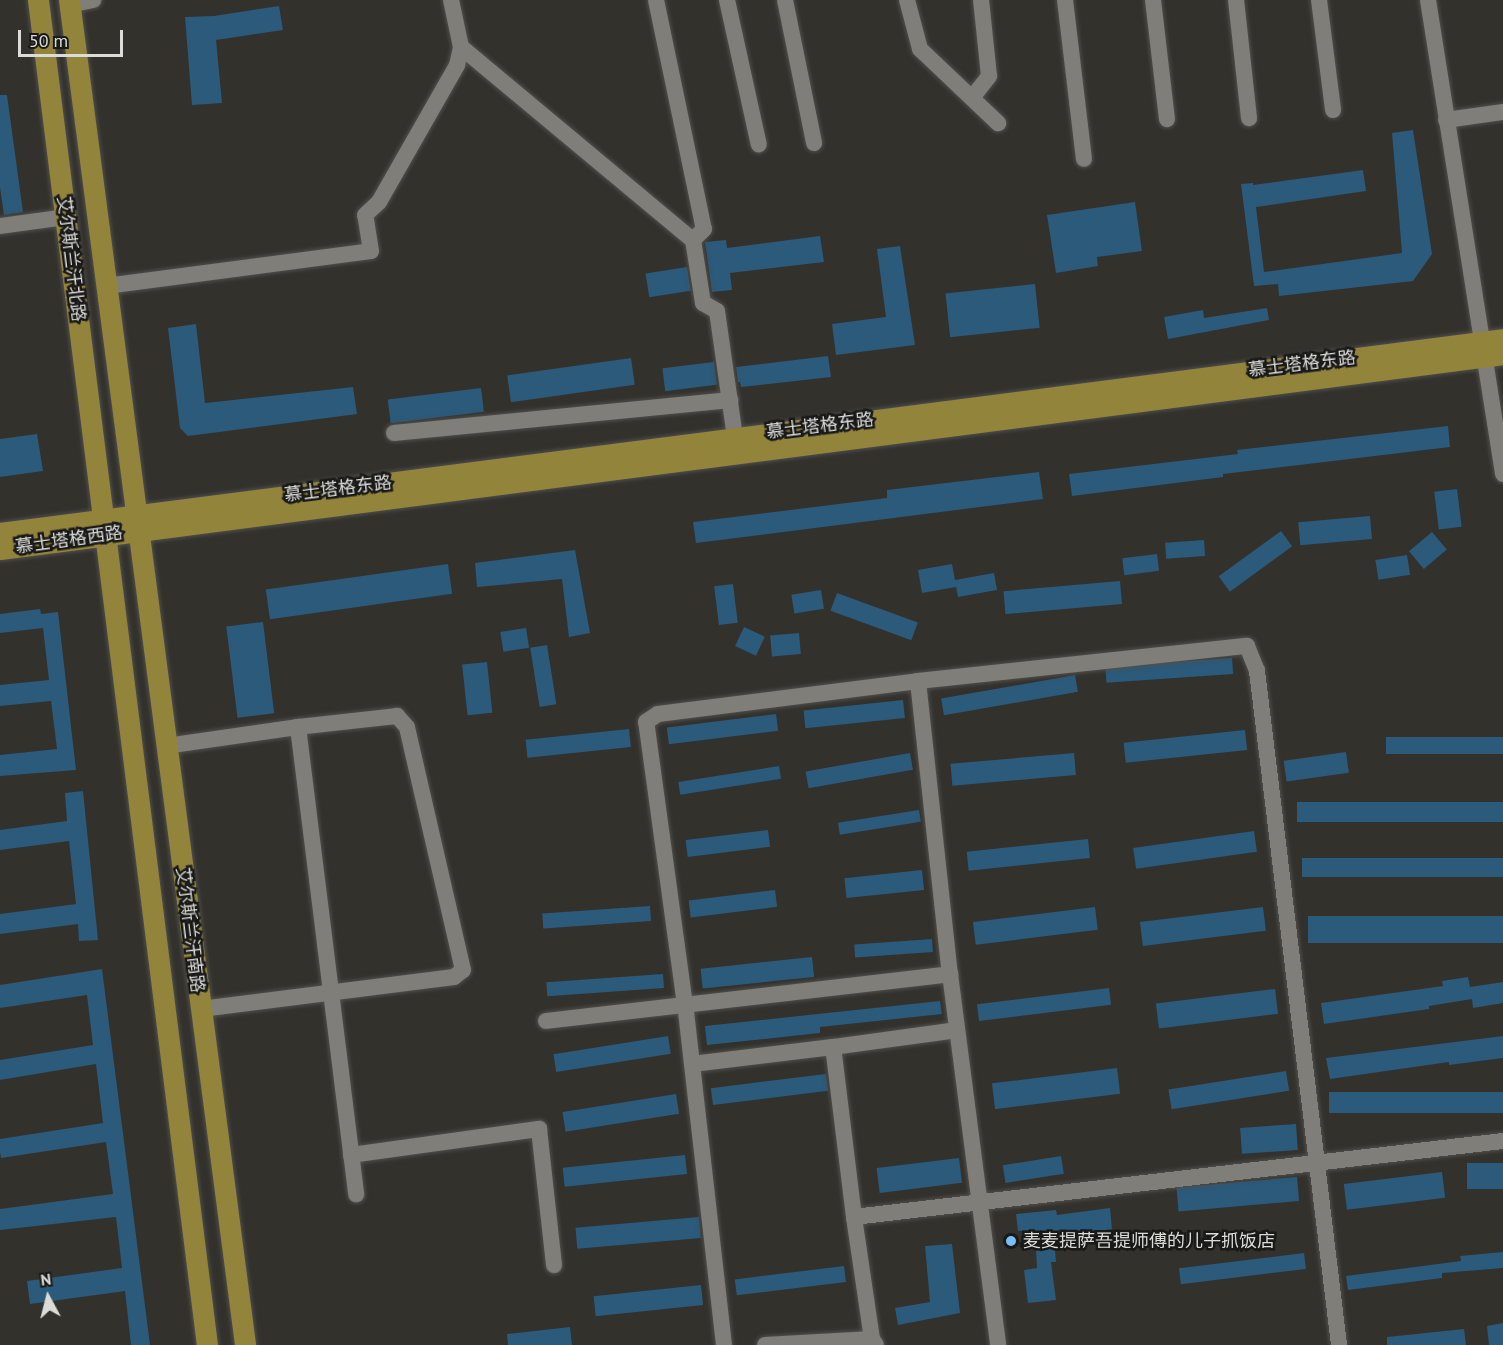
<!DOCTYPE html>
<html>
<head>
<meta charset="utf-8">
<style>
  body { margin:0 }
  #map { position:relative; width:1503px; height:1345px; overflow:hidden; background:#32312c; font-family:"PT Sans","Noto Sans SC",sans-serif }
  div>[style] { position:absolute }
  [style*='--x'] { left:calc(var(--x)*1px); top:calc(var(--y)*1px); width:calc(var(--w)*1px); rotate:calc(var(--a)*1deg) }
  .building>* { inset:0; background:#2b5a7b; transform-origin:0 0 }
  .roads { filter:drop-shadow(0 0 2px #504f4c) drop-shadow(0 0 2px #504f4c) }
  .minor>* { height:16px; margin:-8px; padding:0 8px; transform-origin:8px; border-radius:8px; background:#7f7e79 }
  .major>* { height:21px; margin:-10.5px; padding:0 10.5px; transform-origin:10.5px; border-radius:10.5px; background:#93843c }
  .dots>* { width:16px; height:16px; translate:-50% -50%; box-sizing:border-box; border:3px solid #191917; border-radius:50% }
  span { translate:-50% -50%; white-space:nowrap; text-align:center; line-height:1.15; -webkit-text-stroke:5px #191917; paint-order:stroke }
  .street-label { font-size:18px; color:#dbdbd8 }
  .poi-label { font-size:18px; color:#dbdbd8 }
  .left { translate:0 -50%; text-align:left }
  .north { position:absolute; left:18px; top:1267px; width:60px; height:60px; -webkit-text-stroke:4px #191917; paint-order:stroke; rotate:353deg; font-size:16px; font-weight:700; line-height:24px; text-align:center; color:#dbdbd8 }
  .north::after { content:''; display:block; margin:auto; width:21px; height:27px; background:#dbdbd8; clip-path:polygon(50% 0,100% 100%,50% 72%,0 100%) }
  .scale { position:absolute; left:18px; top:30px; width:105px; height:27px; box-sizing:border-box; border:3px solid #dbdbd8; border-top:0; padding-left:8px; font-size:18px; line-height:21px; white-space:nowrap; color:#dbdbd8; -webkit-text-stroke:4px #191917; paint-order:stroke }
</style>
</head>
<body>
<div id="map">
  <div class="building">
    <i style="clip-path:polygon(279px 6px,283px 30px,216px 40px,222px 103px,192px 105px,185px 17px,214px 16px)"></i>
    <i style="clip-path:polygon(0 95px,7px 95px,23px 212px,4px 215px,0 187px)"></i>
    <i style="clip-path:polygon(1413px 130px,1432px 254px,1413px 281px,1279px 296px,1278px 284px,1254px 286px,1241px 184px,1253px 183px,1253px 185px,1363px 170px,1366px 191px,1256px 207px,1264px 272px,1402px 253px,1392px 133px)"></i>
    <i style="clip-path:polygon(1135px 202px,1142px 251px,1097px 257px,1098px 266px,1056px 273px,1047px 215px)"></i>
    <i style="clip-path:polygon(820px 236px,824px 262px,730px 273px,732px 290px,712px 292px,705px 242px,726px 240px,727px 248px)"></i>
    <i style="clip-path:polygon(900px 246px,915px 345px,836px 355px,832px 324px,886px 317px,877px 249px)"></i>
    <i style="left:687px;top:267px;width:24px;height:42px;rotate:81deg"></i>
    <i style="left:1035px;top:284px;width:44px;height:90px;rotate:84deg"></i>
    <i style="clip-path:polygon(1267px 308px,1269px 320px,1168px 339px,1164px 317px,1203px 310px,1204px 318px)"></i>
    <i style="clip-path:polygon(196px 324px,205px 403px,353px 387px,357px 414px,188px 436px,180px 428px,168px 328px)"></i>
    <i style="clip-path:polygon(828px 356px,831px 377px,741px 387px,740px 382px,738px 382px,736px 367px)"></i>
    <i style="left:631px;top:358px;width:27px;height:125px;rotate:82deg"></i>
    <i style="left:714px;top:362px;width:23px;height:52px;rotate:83deg"></i>
    <i style="left:481px;top:388px;width:24px;height:94px;rotate:83deg"></i>
    <i style="clip-path:polygon(1448px 426px,1450px 447px,1223px 474px,1223px 477px,1072px 496px,1069px 474px,1238px 454px,1237px 450px)"></i>
    <i style="clip-path:polygon(37px 434px,43px 471px,0 477px,0 439px)"></i>
    <i style="clip-path:polygon(1039px 472px,1043px 499px,696px 543px,693px 522px,887px 498px,887px 490px)"></i>
    <i style="left:1457px;top:489px;width:38px;height:23px;rotate:83deg"></i>
    <i style="left:1370px;top:516px;width:23px;height:72px;rotate:85deg"></i>
    <i style="left:1281px;top:531px;width:19px;height:77px;rotate:54deg"></i>
    <i style="left:1432px;top:532px;width:23px;height:30px;rotate:50deg"></i>
    <i style="left:1204px;top:540px;width:16px;height:39px;rotate:86deg"></i>
    <i style="clip-path:polygon(575px 550px,590px 633px,569px 637px,562px 579px,477px 587px,475px 563px)"></i>
    <i style="left:1157px;top:554px;width:17px;height:35px;rotate:83deg"></i>
    <i style="left:1407px;top:555px;width:20px;height:32px;rotate:81deg"></i>
    <i style="left:448px;top:564px;width:30px;height:184px;rotate:82deg"></i>
    <i style="clip-path:polygon(952px 564px,955px 580px,994px 573px,997px 590px,958px 597px,956px 587px,922px 593px,918px 570px)"></i>
    <i style="left:1120px;top:581px;width:23px;height:117px;rotate:85deg"></i>
    <i style="left:733px;top:584px;width:39px;height:19px;rotate:83deg"></i>
    <i style="left:821px;top:590px;width:19px;height:30px;rotate:81deg"></i>
    <i style="left:837px;top:593px;width:86px;height:19px;rotate:20deg"></i>
    <i style="clip-path:polygon(40px 609px,41px 614px,58px 612px,76px 770px,0 776px,0 755px,57px 749px,51px 701px,0 706px,0 685px,49px 680px,43px 628px,0 633px,0 614px)"></i>
    <i style="left:263px;top:622px;width:92px;height:37px;rotate:83deg"></i>
    <i style="left:744px;top:627px;width:23px;height:21px;rotate:25deg"></i>
    <i style="left:526px;top:628px;width:20px;height:26px;rotate:81deg"></i>
    <i style="left:799px;top:633px;width:21px;height:29px;rotate:85deg"></i>
    <i style="left:547px;top:645px;width:60px;height:17px;rotate:81deg"></i>
    <i style="left:1232px;top:658px;width:16px;height:127px;rotate:86deg"></i>
    <i style="left:487px;top:662px;width:51px;height:25px;rotate:84deg"></i>
    <i style="left:1075px;top:675px;width:17px;height:136px;rotate:80deg"></i>
    <i style="left:903px;top:700px;width:18px;height:100px;rotate:84deg"></i>
    <i style="left:776px;top:714px;width:17px;height:110px;rotate:83deg"></i>
    <i style="left:629px;top:729px;width:18px;height:104px;rotate:84deg"></i>
    <i style="left:1245px;top:730px;width:20px;height:122px;rotate:84deg"></i>
    <i style="left:1503px;top:737px;width:17px;height:117px;rotate:90deg"></i>
    <i style="left:1346px;top:752px;width:21px;height:63px;rotate:82deg"></i>
    <i style="left:910px;top:753px;width:17px;height:106px;rotate:80deg"></i>
    <i style="left:1074px;top:753px;width:22px;height:124px;rotate:85deg"></i>
    <i style="left:779px;top:766px;width:13px;height:102px;rotate:81deg"></i>
    <i style="clip-path:polygon(83px 791px,98px 940px,79px 941px,78px 924px,0 934px,0 914px,76px 904px,69px 841px,0 850px,0 830px,67px 821px,65px 793px)"></i>
    <i style="left:1503px;top:802px;width:20px;height:206px;rotate:90deg"></i>
    <i style="left:919px;top:810px;width:12px;height:82px;rotate:81deg"></i>
    <i style="left:768px;top:830px;width:17px;height:83px;rotate:83deg"></i>
    <i style="left:1254px;top:831px;width:21px;height:122px;rotate:82deg"></i>
    <i style="left:1088px;top:839px;width:19px;height:122px;rotate:84deg"></i>
    <i style="left:1503px;top:858px;width:19px;height:201px;rotate:90deg"></i>
    <i style="left:922px;top:870px;width:20px;height:78px;rotate:84deg"></i>
    <i style="left:775px;top:890px;width:17px;height:87px;rotate:83deg"></i>
    <i style="left:650px;top:906px;width:15px;height:108px;rotate:86deg"></i>
    <i style="left:1095px;top:907px;width:23px;height:123px;rotate:83deg"></i>
    <i style="left:1263px;top:907px;width:24px;height:124px;rotate:83deg"></i>
    <i style="left:1503px;top:916px;width:27px;height:195px;rotate:90deg"></i>
    <i style="left:932px;top:939px;width:13px;height:78px;rotate:86deg"></i>
    <i style="left:812px;top:957px;width:20px;height:112px;rotate:84deg"></i>
    <i style="clip-path:polygon(102px 969px,150px 1345px,131px 1345px,125px 1291px,30px 1304px,27px 1281px,122px 1268px,116px 1217px,0 1230px,0 1209px,113px 1194px,106px 1142px,1px 1158px,0 1152px,0 1139px,103px 1123px,96px 1064px,0 1080px,0 1060px,93px 1045px,87px 995px,0 1008px,0 985px)"></i>
    <i style="left:663px;top:974px;width:14px;height:117px;rotate:86deg"></i>
    <i style="clip-path:polygon(1468px 977px,1470px 987px,1503px 982px,1503px 1003px,1473px 1008px,1472px 999px,1429px 1006px,1429px 1009px,1324px 1024px,1321px 1003px,1443px 986px,1442px 981px)"></i>
    <i style="left:1109px;top:988px;width:17px;height:133px;rotate:83deg"></i>
    <i style="left:1275px;top:989px;width:25px;height:120px;rotate:83deg"></i>
    <i style="clip-path:polygon(940px 1001px,942px 1014px,820px 1027px,820px 1033px,707px 1045px,705px 1026px)"></i>
    <i style="left:668px;top:1036px;width:18px;height:116px;rotate:81deg"></i>
    <i style="clip-path:polygon(1503px 1036px,1503px 1058px,1449px 1065px,1449px 1062px,1330px 1079px,1326px 1058px)"></i>
    <i style="left:1117px;top:1068px;width:26px;height:126px;rotate:83deg"></i>
    <i style="left:1286px;top:1071px;width:20px;height:119px;rotate:81deg"></i>
    <i style="left:826px;top:1074px;width:17px;height:116px;rotate:83deg"></i>
    <i style="left:1503px;top:1092px;width:21px;height:174px;rotate:90deg"></i>
    <i style="left:676px;top:1094px;width:20px;height:115px;rotate:81deg"></i>
    <i style="left:1296px;top:1124px;width:26px;height:56px;rotate:86deg"></i>
    <i style="left:685px;top:1155px;width:19px;height:123px;rotate:84deg"></i>
    <i style="left:1061px;top:1156px;width:18px;height:59px;rotate:81deg"></i>
    <i style="left:959px;top:1158px;width:25px;height:83px;rotate:83deg"></i>
    <i style="left:1503px;top:1163px;width:26px;height:36px;rotate:90deg"></i>
    <i style="left:1442px;top:1172px;width:26px;height:99px;rotate:83deg"></i>
    <i style="left:1297px;top:1177px;width:24px;height:121px;rotate:85deg"></i>
    <i style="clip-path:polygon(1110px 1208px,1112px 1229px,1054px 1237px,1056px 1262px,1051px 1262px,1056px 1300px,1028px 1303px,1024px 1270px,1037px 1268px,1035px 1230px,1018px 1231px,1016px 1214px,1056px 1210px,1057px 1215px)"></i>
    <i style="left:699px;top:1217px;width:21px;height:124px;rotate:85deg"></i>
    <i style="clip-path:polygon(952px 1244px,960px 1313px,898px 1325px,895px 1308px,930px 1302px,925px 1246px)"></i>
    <i style="clip-path:polygon(1503px 1252px,1503px 1268px,1442px 1273px,1442px 1278px,1348px 1290px,1346px 1276px,1461px 1261px,1460px 1256px)"></i>
    <i style="left:1304px;top:1253px;width:16px;height:126px;rotate:83deg"></i>
    <i style="left:844px;top:1266px;width:16px;height:110px;rotate:83deg"></i>
    <i style="left:701px;top:1285px;width:20px;height:108px;rotate:84deg"></i>
    <i style="clip-path:polygon(1503px 1323px,1503px 1345px,1489px 1345px,1487px 1326px)"></i>
    <i style="clip-path:polygon(570px 1327px,572px 1345px,508px 1345px,507px 1334px)"></i>
    <i style="clip-path:polygon(1464px 1329px,1466px 1345px,1387px 1345px,1387px 1337px)"></i>
  </div>
  <div class="roads">
    <div class="minor">
      <i style="--x:451;--y:0;--w:48;--a:78"></i>
      <i style="--x:461;--y:47;--w:302;--a:39.8"></i>
      <i style="--x:656;--y:0;--w:234;--a:78.2"></i>
      <i style="--x:704;--y:229;--w:16;--a:135"></i>
      <i style="--x:693;--y:240;--w:64;--a:81"></i>
      <i style="--x:703;--y:303;--w:16;--a:30"></i>
      <i style="--x:717;--y:311;--w:127;--a:81.9"></i>
      <i style="--x:727;--y:0;--w:148;--a:77.6"></i>
      <i style="--x:785;--y:0;--w:146;--a:78.5"></i>
      <i style="--x:907;--y:0;--w:51;--a:75.1"></i>
      <i style="--x:920;--y:49;--w:108;--a:43.5"></i>
      <i style="--x:1065;--y:0;--w:160;--a:83.2"></i>
      <i style="--x:1153;--y:0;--w:120;--a:83.3"></i>
      <i style="--x:1236;--y:0;--w:119;--a:83.7"></i>
      <i style="--x:1319;--y:0;--w:111;--a:82.7"></i>
      <i style="--x:1428;--y:0;--w:480;--a:81"></i>
      <i style="--x:69;--y:5;--w:25;--a:-12"></i>
      <i style="--x:972;--y:98;--w:28;--a:-52"></i>
      <i style="--x:989;--y:76;--w:76;--a:-96"></i>
      <i style="--x:1446;--y:120;--w:58;--a:-8"></i>
      <i style="--x:0;--y:226;--w:67;--a:-7.8"></i>
      <i style="--x:106;--y:286;--w:267;--a:-7.5"></i>
      <i style="--x:371;--y:251;--w:36;--a:-99"></i>
      <i style="--x:365;--y:215;--w:19;--a:-43"></i>
      <i style="--x:379;--y:202;--w:158;--a:-60.3"></i>
      <i style="--x:457;--y:65;--w:18;--a:-77"></i>
      <i style="--x:394;--y:433;--w:338;--a:-5.6"></i>
      <i style="--x:918;--y:681;--w:331;--a:-6.1"></i>
      <i style="--x:1247;--y:646;--w:27;--a:68"></i>
      <i style="--x:1257;--y:671;--w:679;--a:83.06"></i>
      <i style="--x:166;--y:746;--w:133;--a:-8.2"></i>
      <i style="--x:298;--y:727;--w:471;--a:82.9"></i>
      <i style="--x:201;--y:1009;--w:255;--a:-7.2"></i>
      <i style="--x:454;--y:977;--w:11;--a:-38"></i>
      <i style="--x:463;--y:970;--w:249;--a:-103"></i>
      <i style="--x:407;--y:727;--w:15;--a:-132"></i>
      <i style="--x:397;--y:716;--w:100;--a:173.7"></i>
      <i style="--x:546;--y:1021;--w:407;--a:-6.6"></i>
      <i style="--x:692;--y:1064;--w:142;--a:-6.9"></i>
      <i style="--x:351;--y:1155;--w:190;--a:-7.9"></i>
      <i style="--x:539;--y:1129;--w:137;--a:83.7"></i>
      <i style="--x:854;--y:1217;--w:171;--a:-97"></i>
      <i style="--x:833;--y:1047;--w:125;--a:-7.8"></i>
      <i style="--x:872;--y:1339;--w:123;--a:-98.4"></i>
      <i style="--x:854;--y:1217;--w:653;--a:-6.68"></i>
      <i style="--x:724;--y:1345;--w:342;--a:-96.5"></i>
      <i style="--x:685;--y:1005;--w:286;--a:-97.8"></i>
      <i style="--x:646;--y:722;--w:14;--a:-34"></i>
      <i style="--x:658;--y:714;--w:262;--a:-7.2"></i>
      <i style="--x:918;--y:681;--w:295;--a:83.8"></i>
      <i style="--x:950;--y:974;--w:374;--a:82.6"></i>
      <i style="--x:765;--y:1345;--w:107;--a:-3.2"></i>
      <i style="--x:872;--y:1339;--w:7;--a:56"></i>
    </div>
    <div class="major">
      <i style="--x:38;--y:0;--w:1356;--a:82.84"></i>
      <i style="--x:69;--y:0;--w:1356;--a:82.54"></i>
      <i style="--x:0;--y:533;--w:1515;--a:-7.35"></i>
      <i style="--x:0;--y:549;--w:1516;--a:-7.39"></i>
    </div>
  </div>
  <div class="dots">
    <i style="left:1011px;top:1241px;background:#76c0f7"></i>
  </div>
  <div class="street-label">
    <span style="left:71px;top:259px;rotate:83deg">艾尔斯兰汗北路</span>
    <span style="left:1302px;top:364px;rotate:-7deg">慕士塔格东路</span>
    <span style="left:820px;top:426px;rotate:-7deg">慕士塔格东路</span>
    <span style="left:338px;top:489px;rotate:-7deg">慕士塔格东路</span>
    <span style="left:69px;top:540px;rotate:-8deg">慕士塔格西路</span>
    <span style="left:190px;top:930px;rotate:83deg">艾尔斯兰汗南路</span>
  </div>
  <div class="poi-label">
    <span class="left" style="left:1023px;top:1241px">麦麦提萨吾提师傅的儿子抓饭店</span>
  </div>
  <div class="north">N</div>
  <div class="scale">50 m</div>
</div>
</body>
</html>
